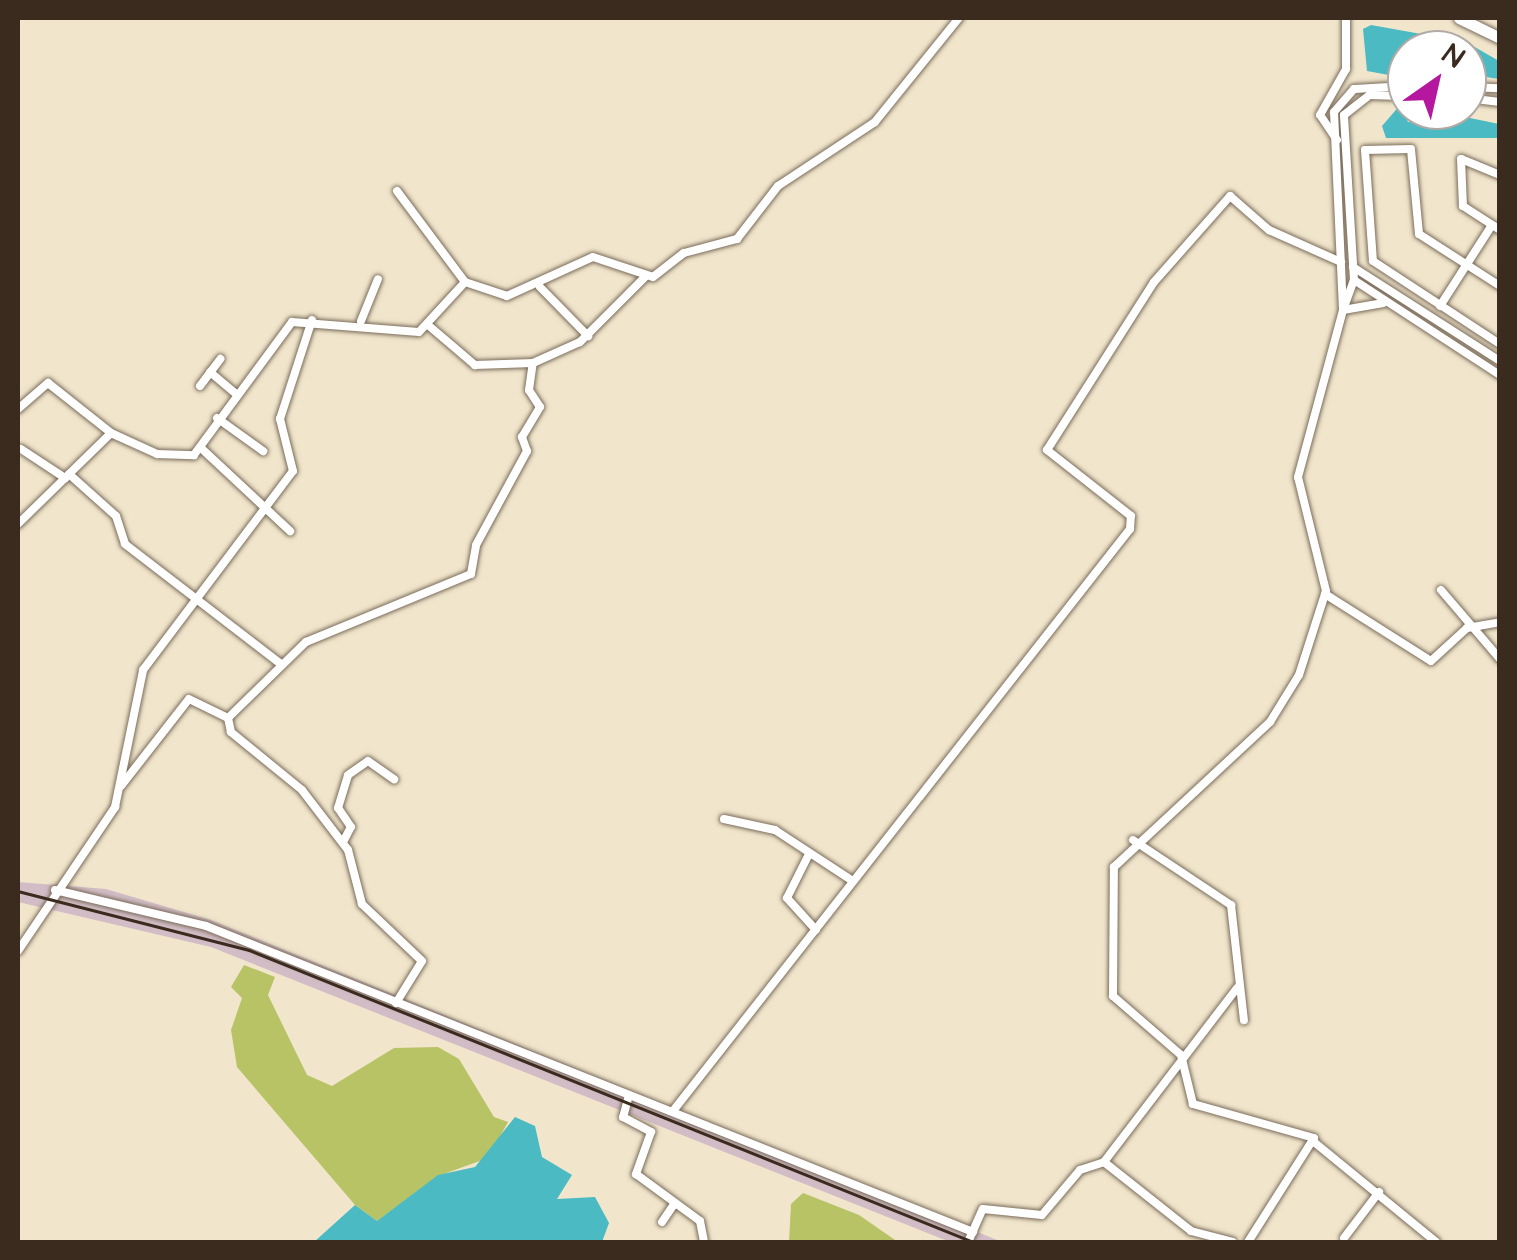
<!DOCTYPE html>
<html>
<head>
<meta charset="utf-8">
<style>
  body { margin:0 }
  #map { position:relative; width:1517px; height:1260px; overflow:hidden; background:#f1e6cc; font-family:"Architects Daughter",sans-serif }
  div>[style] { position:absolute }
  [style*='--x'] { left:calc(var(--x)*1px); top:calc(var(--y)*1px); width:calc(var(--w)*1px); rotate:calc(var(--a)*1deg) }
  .industrial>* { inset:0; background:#d2bdc6 }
  .green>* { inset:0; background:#b7c365 }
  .water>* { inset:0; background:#4cbac2 }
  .roads { filter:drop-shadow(0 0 2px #7b6c5b) drop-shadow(0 0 2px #7b6c5b) }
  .street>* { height:8px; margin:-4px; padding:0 4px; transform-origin:4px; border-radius:4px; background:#fff }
  .primary>* { height:11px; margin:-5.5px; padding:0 5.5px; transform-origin:5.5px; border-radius:5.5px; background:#fff }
  .rail>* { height:2.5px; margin:-1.25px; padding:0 1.25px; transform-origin:1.25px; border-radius:1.25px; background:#3b2a1e }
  span { translate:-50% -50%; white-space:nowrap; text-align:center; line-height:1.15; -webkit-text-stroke:10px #fff; paint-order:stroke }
  .frame { position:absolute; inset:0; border:20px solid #3b2a1e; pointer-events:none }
  .north { position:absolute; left:1387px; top:30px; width:100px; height:100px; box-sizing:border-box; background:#fff; border:2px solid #b1aaa5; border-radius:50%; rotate:34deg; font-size:28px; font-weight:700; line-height:40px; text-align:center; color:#3b2a1e }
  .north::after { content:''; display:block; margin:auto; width:35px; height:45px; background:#b5179e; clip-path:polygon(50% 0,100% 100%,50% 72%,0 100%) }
</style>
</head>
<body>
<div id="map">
  <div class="industrial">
    <i style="clip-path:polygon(18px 882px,106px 889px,211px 920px,1002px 1242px,950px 1242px,211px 947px,18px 902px)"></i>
  </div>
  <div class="green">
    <i style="clip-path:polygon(244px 965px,275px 977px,268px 995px,307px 1075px,332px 1086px,394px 1048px,438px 1047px,459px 1059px,494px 1117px,508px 1122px,488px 1158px,438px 1176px,377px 1221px,355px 1205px,237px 1067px,231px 1030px,242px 998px,231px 987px)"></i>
    <i style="clip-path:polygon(803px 1193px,859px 1215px,898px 1242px,789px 1242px,791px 1204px)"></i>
  </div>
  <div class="water">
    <i style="clip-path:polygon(1371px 25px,1466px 42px,1499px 61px,1499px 79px,1467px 74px,1467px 50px,1407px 50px,1405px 78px,1367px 71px,1363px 29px)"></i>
    <i style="clip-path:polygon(1401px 104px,1408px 122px,1470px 118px,1499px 124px,1499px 138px,1386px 138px,1382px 126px)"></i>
    <i style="clip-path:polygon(515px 1117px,535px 1126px,542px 1157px,572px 1175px,557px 1199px,595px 1197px,609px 1223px,602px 1242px,314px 1242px,355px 1205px,377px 1221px,438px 1175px,475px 1167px)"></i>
  </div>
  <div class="roads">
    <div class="street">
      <i style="--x:1467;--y:87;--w:33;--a:2"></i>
      <i style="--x:1467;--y:98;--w:33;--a:7"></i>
      <i style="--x:1337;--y:140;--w:30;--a:-124"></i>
      <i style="--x:1320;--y:115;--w:53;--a:-60.5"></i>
      <i style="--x:1346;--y:69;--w:51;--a:-90"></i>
      <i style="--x:1500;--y:175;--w:42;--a:-157.7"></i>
      <i style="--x:1461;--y:159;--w:47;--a:87.6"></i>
      <i style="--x:1463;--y:206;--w:44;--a:33"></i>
      <i style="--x:397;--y:191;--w:114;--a:53.2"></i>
      <i style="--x:1353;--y:267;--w:174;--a:32.6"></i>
      <i style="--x:1354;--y:280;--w:174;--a:33.1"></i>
      <i style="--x:1500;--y:286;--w:96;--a:-147.3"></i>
      <i style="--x:1419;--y:234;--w:85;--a:-95.4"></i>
      <i style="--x:1411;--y:149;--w:46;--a:178.8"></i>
      <i style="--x:1365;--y:150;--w:111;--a:85.9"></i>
      <i style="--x:1373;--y:261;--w:152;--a:33.2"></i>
      <i style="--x:540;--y:287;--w:69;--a:45.6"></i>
      <i style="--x:1440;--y:306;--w:96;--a:-57.3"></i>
      <i style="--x:1343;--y:310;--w:32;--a:-70"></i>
      <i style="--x:1354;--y:280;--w:165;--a:-93.5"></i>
      <i style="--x:1344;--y:115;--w:33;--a:-38"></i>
      <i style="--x:1370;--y:95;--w:37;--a:2"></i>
      <i style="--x:1343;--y:310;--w:41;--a:-9.9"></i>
      <i style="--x:361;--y:321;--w:45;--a:-68"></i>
      <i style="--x:428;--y:325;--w:62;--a:40.4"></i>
      <i style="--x:475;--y:365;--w:58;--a:-2"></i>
      <i style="--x:210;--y:372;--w:33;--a:40"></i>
      <i style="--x:200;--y:386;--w:34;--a:-53"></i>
      <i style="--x:18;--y:409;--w:40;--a:-41"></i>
      <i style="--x:48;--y:383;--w:80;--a:38.4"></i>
      <i style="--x:217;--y:418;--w:57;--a:35.7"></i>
      <i style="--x:201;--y:448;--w:122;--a:43"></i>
      <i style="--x:21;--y:449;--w:53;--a:33.4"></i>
      <i style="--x:69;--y:474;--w:63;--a:41.8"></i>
      <i style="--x:116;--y:516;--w:29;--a:72"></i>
      <i style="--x:125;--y:544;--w:198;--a:37.6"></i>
      <i style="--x:18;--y:524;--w:130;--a:-44.4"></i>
      <i style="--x:111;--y:433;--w:51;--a:24.5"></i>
      <i style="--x:157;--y:454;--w:37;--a:2"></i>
      <i style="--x:194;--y:455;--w:165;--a:-53.6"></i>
      <i style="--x:292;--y:322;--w:127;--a:4.5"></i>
      <i style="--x:419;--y:332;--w:68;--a:-47.4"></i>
      <i style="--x:465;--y:282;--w:44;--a:18.4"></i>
      <i style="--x:507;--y:296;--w:94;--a:-24.4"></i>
      <i style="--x:593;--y:257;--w:63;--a:18.4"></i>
      <i style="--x:653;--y:277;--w:39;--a:-38"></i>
      <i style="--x:684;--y:253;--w:55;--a:-14.8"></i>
      <i style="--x:737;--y:239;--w:67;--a:-52.3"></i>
      <i style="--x:778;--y:186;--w:116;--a:-33.4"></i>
      <i style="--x:875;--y:122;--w:134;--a:-51.1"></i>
      <i style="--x:1441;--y:590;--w:91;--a:49.5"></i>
      <i style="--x:1325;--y:594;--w:125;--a:32.3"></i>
      <i style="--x:1431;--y:661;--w:49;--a:-42.5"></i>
      <i style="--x:1467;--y:628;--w:34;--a:-10"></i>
      <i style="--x:121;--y:786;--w:110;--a:-52"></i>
      <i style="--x:189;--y:699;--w:43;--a:26"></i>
      <i style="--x:724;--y:819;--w:52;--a:12.2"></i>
      <i style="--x:775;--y:830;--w:91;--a:33.3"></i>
      <i style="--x:1133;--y:840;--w:118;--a:33.6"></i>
      <i style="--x:1231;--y:905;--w:116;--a:83.6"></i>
      <i style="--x:343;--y:842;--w:17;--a:-62"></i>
      <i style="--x:351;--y:827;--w:23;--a:-124"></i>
      <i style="--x:338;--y:808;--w:34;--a:-73"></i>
      <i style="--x:348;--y:775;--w:24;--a:-35"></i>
      <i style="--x:368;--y:761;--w:32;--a:35"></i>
      <i style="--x:808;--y:856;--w:47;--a:116.6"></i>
      <i style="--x:787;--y:898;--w:43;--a:47.8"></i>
      <i style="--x:55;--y:890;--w:155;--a:13.4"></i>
      <i style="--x:206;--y:926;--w:826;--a:21.75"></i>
      <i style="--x:18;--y:951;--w:174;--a:-56"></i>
      <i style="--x:115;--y:807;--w:140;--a:-78.4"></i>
      <i style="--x:143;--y:670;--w:249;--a:-53"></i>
      <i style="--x:293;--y:471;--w:54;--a:-104"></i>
      <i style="--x:280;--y:419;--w:104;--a:-72.1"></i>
      <i style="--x:396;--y:1003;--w:49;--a:-58.2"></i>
      <i style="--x:422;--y:961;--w:83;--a:-136.5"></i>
      <i style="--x:362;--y:904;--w:56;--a:-104.5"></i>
      <i style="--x:348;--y:850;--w:76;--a:-127.5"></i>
      <i style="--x:302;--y:790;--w:92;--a:-140.8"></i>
      <i style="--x:231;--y:732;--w:14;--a:-102"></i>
      <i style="--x:228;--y:718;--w:109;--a:-44.3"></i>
      <i style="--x:306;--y:642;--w:178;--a:-22.4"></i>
      <i style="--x:471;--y:574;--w:29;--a:-80"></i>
      <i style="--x:476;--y:545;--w:107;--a:-61.5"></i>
      <i style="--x:527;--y:451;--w:15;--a:-110"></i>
      <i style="--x:522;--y:437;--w:35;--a:-59"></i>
      <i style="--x:540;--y:407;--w:20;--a:-123"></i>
      <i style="--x:529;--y:390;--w:27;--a:-82"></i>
      <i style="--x:533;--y:363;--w:51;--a:-24.1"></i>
      <i style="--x:580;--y:342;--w:93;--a:-45"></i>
      <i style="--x:629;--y:1095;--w:23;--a:105"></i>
      <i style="--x:623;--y:1117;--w:32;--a:28"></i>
      <i style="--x:651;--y:1132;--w:45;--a:109.7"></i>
      <i style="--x:636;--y:1174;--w:79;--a:36.3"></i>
      <i style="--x:700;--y:1221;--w:21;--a:79"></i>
      <i style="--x:673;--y:1111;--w:740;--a:-51.86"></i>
      <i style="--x:1130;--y:529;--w:13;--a:-86"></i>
      <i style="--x:1131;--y:516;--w:107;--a:-141.8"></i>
      <i style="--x:1047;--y:450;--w:199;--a:-57.5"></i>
      <i style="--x:1154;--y:282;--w:115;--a:-48.5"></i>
      <i style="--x:1230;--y:196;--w:52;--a:41.1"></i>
      <i style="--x:1269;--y:230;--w:79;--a:24"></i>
      <i style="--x:1314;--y:1142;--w:158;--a:39.3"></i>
      <i style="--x:1104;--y:1162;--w:111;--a:38.4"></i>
      <i style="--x:1191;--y:1231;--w:43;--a:14.7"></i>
      <i style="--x:662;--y:1222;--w:23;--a:-56"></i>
      <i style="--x:1344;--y:1238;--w:58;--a:-52.7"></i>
      <i style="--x:968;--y:1242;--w:36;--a:-66"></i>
      <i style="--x:983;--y:1209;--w:59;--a:5.8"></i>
      <i style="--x:1042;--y:1215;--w:59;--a:-49.8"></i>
      <i style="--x:1080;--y:1170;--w:25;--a:-18"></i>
      <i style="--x:1104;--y:1162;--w:219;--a:-52.6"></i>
      <i style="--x:1248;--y:1242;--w:123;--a:-57.6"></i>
      <i style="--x:1314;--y:1138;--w:126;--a:-164.3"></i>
      <i style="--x:1193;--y:1104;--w:50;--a:-103.8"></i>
      <i style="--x:1181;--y:1055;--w:90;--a:-139.1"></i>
      <i style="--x:1113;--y:996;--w:129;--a:-89.6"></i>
      <i style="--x:1114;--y:867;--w:213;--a:-42.9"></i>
      <i style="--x:1270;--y:722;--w:55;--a:-58.3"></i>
      <i style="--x:1299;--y:675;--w:88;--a:-72.2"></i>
      <i style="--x:1326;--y:591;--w:117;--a:-103.8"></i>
      <i style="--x:1298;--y:477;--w:173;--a:-74.9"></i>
      <i style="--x:1343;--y:310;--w:198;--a:-92.6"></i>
      <i style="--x:1334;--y:112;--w:30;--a:-49"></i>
      <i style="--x:1354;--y:89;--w:53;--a:-3.2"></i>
    </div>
    <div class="primary">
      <i style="--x:1459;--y:18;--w:46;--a:26"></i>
    </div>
  </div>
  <div class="rail">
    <i style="--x:18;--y:891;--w:238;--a:14.3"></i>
    <i style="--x:249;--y:950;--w:781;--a:21.96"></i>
  </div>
  <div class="frame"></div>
  <div class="north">N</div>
</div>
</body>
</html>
